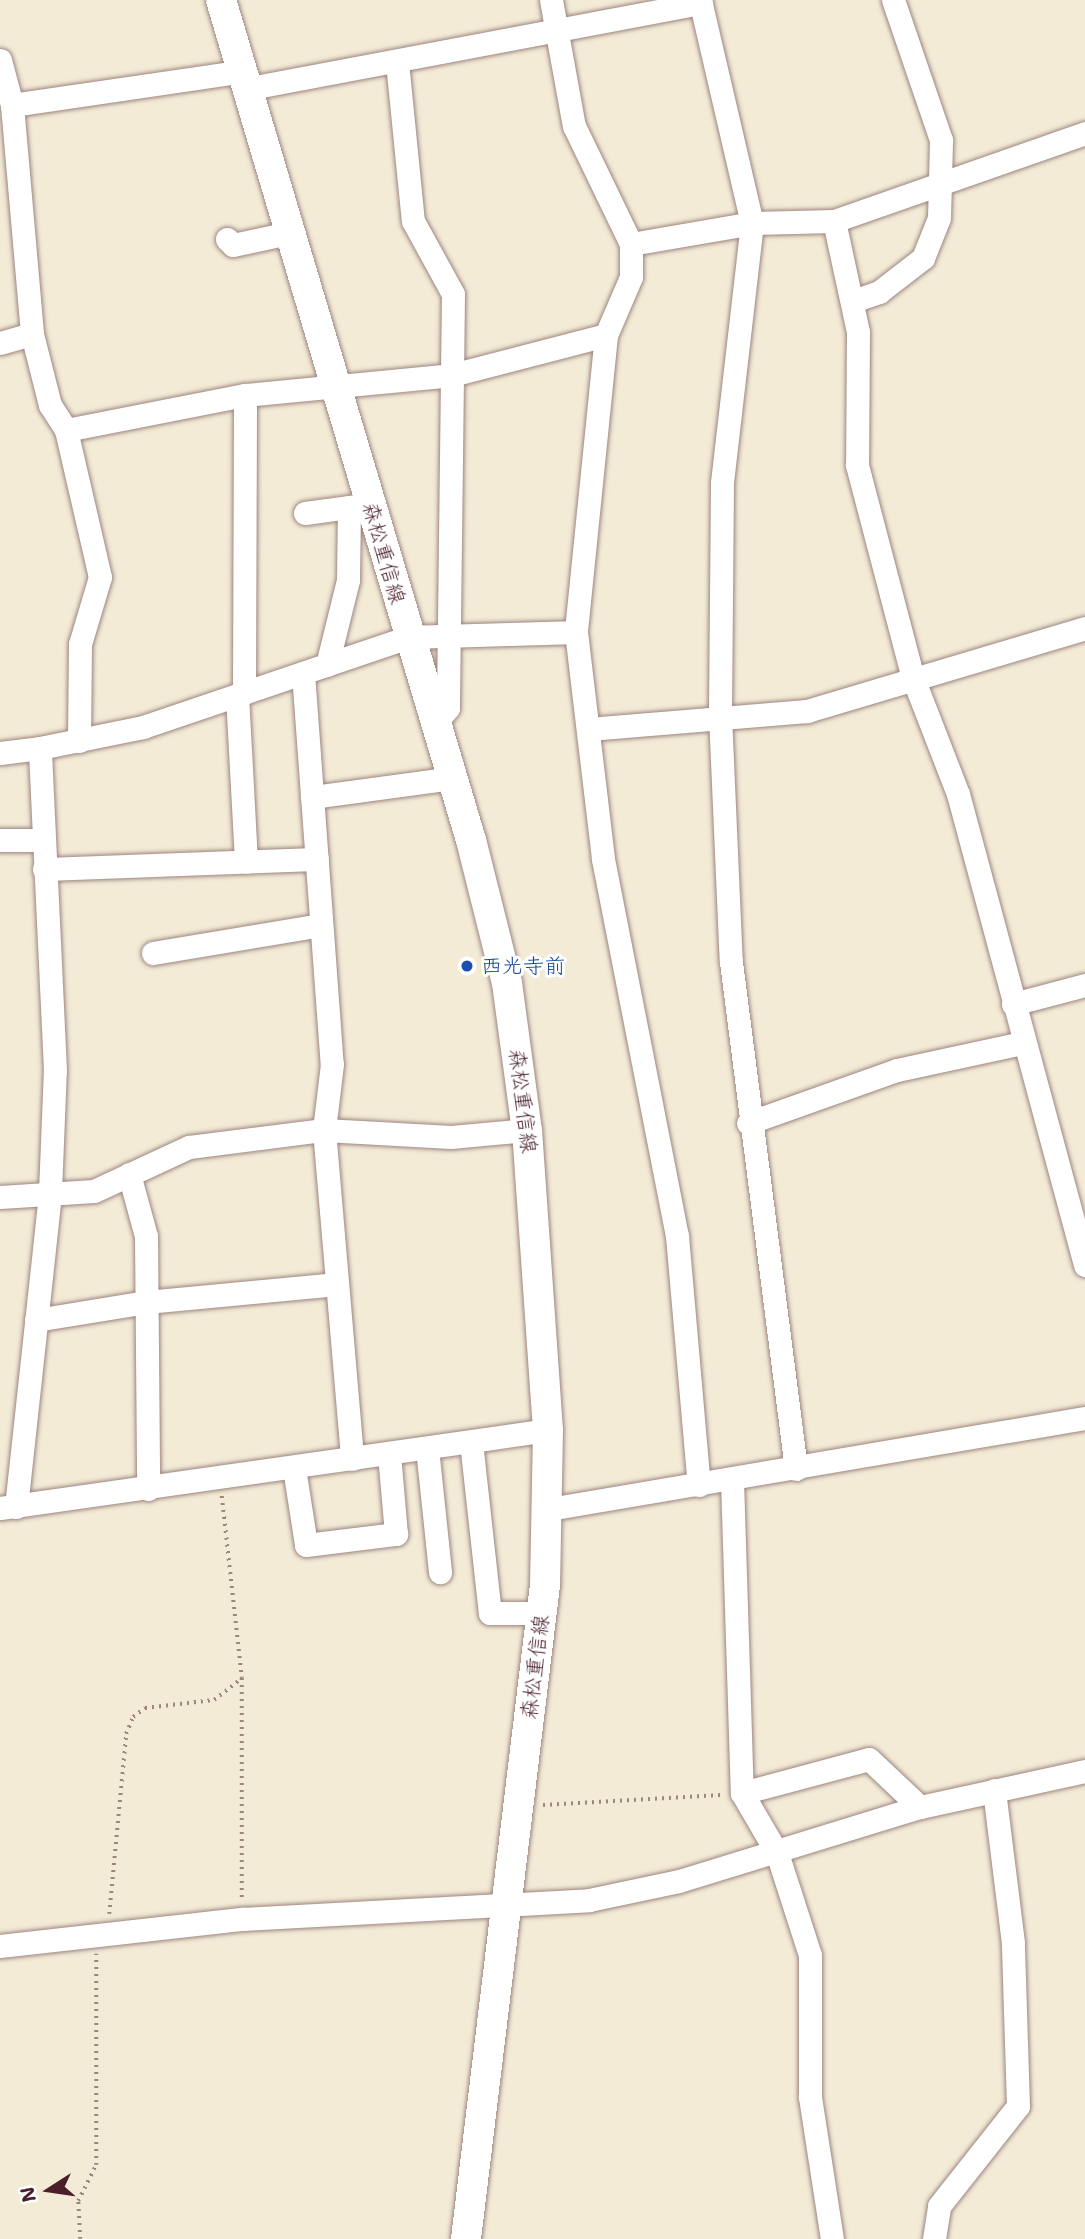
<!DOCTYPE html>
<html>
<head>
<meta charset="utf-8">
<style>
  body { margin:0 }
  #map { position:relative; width:1085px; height:2239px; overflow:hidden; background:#f3ebd6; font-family:"Shantell Sans","Klee One",sans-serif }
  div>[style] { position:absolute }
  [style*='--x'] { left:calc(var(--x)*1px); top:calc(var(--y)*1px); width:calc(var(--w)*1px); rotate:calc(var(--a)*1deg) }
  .path>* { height:3.5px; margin-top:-1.75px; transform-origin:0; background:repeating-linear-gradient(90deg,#9e8580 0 2px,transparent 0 7px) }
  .roads { filter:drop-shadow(0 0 2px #9e8580) drop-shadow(0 0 2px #9e8580) }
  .minor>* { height:23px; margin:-11.5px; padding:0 11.5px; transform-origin:11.5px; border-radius:11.5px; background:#fff }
  .major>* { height:30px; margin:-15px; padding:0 15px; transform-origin:15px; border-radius:15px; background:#fff }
  .dots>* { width:19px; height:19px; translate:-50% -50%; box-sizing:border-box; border:4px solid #fff; border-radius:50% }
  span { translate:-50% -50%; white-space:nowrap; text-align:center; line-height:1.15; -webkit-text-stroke:6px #fff; paint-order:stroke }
  .street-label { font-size:21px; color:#4a1f2b }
  .transit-label { font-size:21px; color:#164399 }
  .left { translate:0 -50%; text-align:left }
  .north { position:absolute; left:14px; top:2155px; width:70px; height:70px; -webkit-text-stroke:5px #fff; paint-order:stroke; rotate:258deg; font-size:19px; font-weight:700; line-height:28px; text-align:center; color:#4a1f2b }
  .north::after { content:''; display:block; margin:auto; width:24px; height:32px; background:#4a1f2b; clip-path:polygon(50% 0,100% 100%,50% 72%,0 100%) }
</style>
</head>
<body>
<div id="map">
  <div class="path">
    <i style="--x:222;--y:1496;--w:183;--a:83.7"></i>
    <i style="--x:242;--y:1678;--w:222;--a:90"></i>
    <i style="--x:543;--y:1805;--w:178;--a:-3.2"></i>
    <i style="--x:109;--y:1914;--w:181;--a:-84.6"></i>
    <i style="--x:126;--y:1734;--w:18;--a:-68"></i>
    <i style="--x:133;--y:1717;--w:15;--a:-37"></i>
    <i style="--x:145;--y:1708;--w:69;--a:-6.6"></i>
    <i style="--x:214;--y:1700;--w:36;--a:-38"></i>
    <i style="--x:80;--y:2239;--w:38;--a:-93"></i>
    <i style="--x:78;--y:2201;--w:40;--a:-63.4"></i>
    <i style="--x:96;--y:2165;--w:211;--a:-90"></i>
  </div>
  <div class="roads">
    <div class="minor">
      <i style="--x:551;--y:0;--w:128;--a:79.7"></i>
      <i style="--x:574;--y:126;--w:131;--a:64.2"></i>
      <i style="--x:631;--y:244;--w:33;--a:90"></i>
      <i style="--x:631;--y:277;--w:63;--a:113.3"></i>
      <i style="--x:606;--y:335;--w:299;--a:95.8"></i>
      <i style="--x:576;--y:632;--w:229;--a:83.2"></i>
      <i style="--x:603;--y:859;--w:384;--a:78.9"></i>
      <i style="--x:677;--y:1236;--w:250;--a:85"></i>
      <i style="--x:700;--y:0;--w:229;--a:76.9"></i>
      <i style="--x:752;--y:223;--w:262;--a:96.6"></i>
      <i style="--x:722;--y:483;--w:232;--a:90.5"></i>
      <i style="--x:720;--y:715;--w:247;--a:87.5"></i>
      <i style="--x:731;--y:962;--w:511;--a:82.69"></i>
      <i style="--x:0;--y:60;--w:47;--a:75.1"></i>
      <i style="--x:12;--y:105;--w:229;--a:-8.3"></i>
      <i style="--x:397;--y:62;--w:160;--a:84.3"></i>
      <i style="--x:413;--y:221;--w:83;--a:61.3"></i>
      <i style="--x:453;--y:294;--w:414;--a:90.7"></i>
      <i style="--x:448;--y:708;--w:20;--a:131"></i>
      <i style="--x:245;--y:89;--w:464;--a:-10.7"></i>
      <i style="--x:12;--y:105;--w:230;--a:85"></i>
      <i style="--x:32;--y:334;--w:73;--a:75.8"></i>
      <i style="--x:50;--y:405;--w:30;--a:57"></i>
      <i style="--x:66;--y:430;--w:151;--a:77"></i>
      <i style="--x:100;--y:577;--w:70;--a:106.6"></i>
      <i style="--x:80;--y:644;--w:97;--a:90.6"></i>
      <i style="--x:834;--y:221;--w:114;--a:77.8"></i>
      <i style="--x:858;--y:332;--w:133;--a:90.4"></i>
      <i style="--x:857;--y:465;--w:220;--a:75.3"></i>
      <i style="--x:913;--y:678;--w:124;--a:68.8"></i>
      <i style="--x:958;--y:794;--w:488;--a:74.9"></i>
      <i style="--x:227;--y:239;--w:8;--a:45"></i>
      <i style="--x:233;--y:245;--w:57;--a:-12.1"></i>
      <i style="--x:631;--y:244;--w:123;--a:-9.8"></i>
      <i style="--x:752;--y:223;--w:82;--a:-1.4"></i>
      <i style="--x:834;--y:221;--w:266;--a:-19.3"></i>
      <i style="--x:853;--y:301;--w:28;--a:-19"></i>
      <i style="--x:879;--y:292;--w:56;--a:-37.7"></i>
      <i style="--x:923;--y:258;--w:43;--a:-68.2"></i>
      <i style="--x:939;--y:218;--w:78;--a:-88.5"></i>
      <i style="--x:941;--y:140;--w:148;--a:-108.9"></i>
      <i style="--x:0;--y:343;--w:33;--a:-16"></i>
      <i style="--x:66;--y:430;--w:182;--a:-11.1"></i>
      <i style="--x:245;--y:395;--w:208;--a:-5.5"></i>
      <i style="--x:452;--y:375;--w:159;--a:-14.6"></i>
      <i style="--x:305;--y:513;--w:60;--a:-7.7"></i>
      <i style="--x:327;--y:665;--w:88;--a:-76.1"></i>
      <i style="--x:348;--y:580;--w:73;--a:-89.2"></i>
      <i style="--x:303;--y:673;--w:392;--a:85.8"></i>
      <i style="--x:332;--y:1064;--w:66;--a:96.9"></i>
      <i style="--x:324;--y:1130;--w:330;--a:85.1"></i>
      <i style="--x:244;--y:693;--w:298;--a:-89.8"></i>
      <i style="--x:237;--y:695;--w:167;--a:86.9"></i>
      <i style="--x:588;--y:729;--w:220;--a:-4.7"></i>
      <i style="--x:807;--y:711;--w:290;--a:-16.6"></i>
      <i style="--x:0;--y:753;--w:40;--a:-7.1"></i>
      <i style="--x:312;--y:797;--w:141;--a:-7.7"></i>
      <i style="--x:0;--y:840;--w:44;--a:0"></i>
      <i style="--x:44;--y:869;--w:273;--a:-2.1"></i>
      <i style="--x:153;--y:953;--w:170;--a:-9.5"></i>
      <i style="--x:1013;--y:1004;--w:74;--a:-14.8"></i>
      <i style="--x:748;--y:1123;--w:158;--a:-19.6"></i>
      <i style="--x:897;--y:1070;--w:128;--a:-12.2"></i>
      <i style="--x:129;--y:1174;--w:64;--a:74.7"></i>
      <i style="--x:146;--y:1236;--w:253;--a:89.5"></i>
      <i style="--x:0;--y:1197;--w:94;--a:-3.7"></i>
      <i style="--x:94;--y:1191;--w:105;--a:-24.9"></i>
      <i style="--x:189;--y:1147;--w:136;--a:-7.2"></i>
      <i style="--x:324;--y:1130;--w:127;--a:3.2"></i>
      <i style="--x:451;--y:1137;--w:76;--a:-5.3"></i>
      <i style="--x:36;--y:1320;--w:111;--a:-9.3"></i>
      <i style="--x:146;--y:1302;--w:192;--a:-5.4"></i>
      <i style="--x:471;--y:1442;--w:172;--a:83.7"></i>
      <i style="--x:490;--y:1613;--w:52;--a:0"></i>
      <i style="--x:427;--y:1448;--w:125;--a:84"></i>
      <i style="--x:294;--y:1468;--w:78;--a:81.1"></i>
      <i style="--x:306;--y:1545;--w:91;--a:-7"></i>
      <i style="--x:396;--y:1534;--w:80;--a:-95"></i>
      <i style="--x:732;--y:1480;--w:313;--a:88.2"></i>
      <i style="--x:742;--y:1793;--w:69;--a:59.7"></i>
      <i style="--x:777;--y:1853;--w:107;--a:72.1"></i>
      <i style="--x:810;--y:1955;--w:142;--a:90"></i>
      <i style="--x:810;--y:2097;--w:144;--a:81.2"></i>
      <i style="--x:16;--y:1507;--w:317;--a:-83.8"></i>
      <i style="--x:50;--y:1192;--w:122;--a:-87.7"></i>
      <i style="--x:55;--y:1070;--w:322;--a:-92.7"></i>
      <i style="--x:40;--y:748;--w:105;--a:-11.5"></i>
      <i style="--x:143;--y:727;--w:281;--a:-18.7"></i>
      <i style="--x:409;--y:637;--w:167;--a:-1.7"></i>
      <i style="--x:0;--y:1508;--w:554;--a:-8.1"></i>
      <i style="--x:549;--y:1509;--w:544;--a:-9.64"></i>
      <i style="--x:742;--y:1793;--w:131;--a:-15"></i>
      <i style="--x:869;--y:1759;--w:70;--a:43.3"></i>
      <i style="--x:0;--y:1946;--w:244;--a:-6.4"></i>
      <i style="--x:242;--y:1919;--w:348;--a:-3.1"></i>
      <i style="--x:589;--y:1900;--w:92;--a:-11.9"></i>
      <i style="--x:679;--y:1881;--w:252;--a:-17.1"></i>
      <i style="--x:920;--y:1807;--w:169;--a:-12.3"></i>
      <i style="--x:934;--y:2239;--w:33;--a:-81"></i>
      <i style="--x:939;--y:2206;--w:127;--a:-51.7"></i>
      <i style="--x:1018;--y:2106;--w:163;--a:-91.8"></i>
      <i style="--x:1013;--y:1943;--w:154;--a:-97.1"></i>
    </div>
    <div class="major">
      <i style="--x:221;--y:0;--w:876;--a:73.43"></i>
      <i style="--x:471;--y:840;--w:147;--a:75.9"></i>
      <i style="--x:507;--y:983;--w:148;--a:82.3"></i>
      <i style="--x:527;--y:1130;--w:301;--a:86"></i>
      <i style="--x:548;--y:1430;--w:155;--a:91.1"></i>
      <i style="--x:545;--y:1585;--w:659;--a:96.89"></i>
    </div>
  </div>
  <div class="dots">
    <i style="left:467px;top:966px;background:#1a4fb4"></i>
  </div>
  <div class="street-label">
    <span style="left:384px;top:553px;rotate:74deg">森松重信線</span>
    <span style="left:523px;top:1101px;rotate:83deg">森松重信線</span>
    <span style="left:535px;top:1667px;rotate:-83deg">森松重信線</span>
  </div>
  <div class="transit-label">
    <span class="left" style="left:481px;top:966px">西光寺前</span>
  </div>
  <div class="north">N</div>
</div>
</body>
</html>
